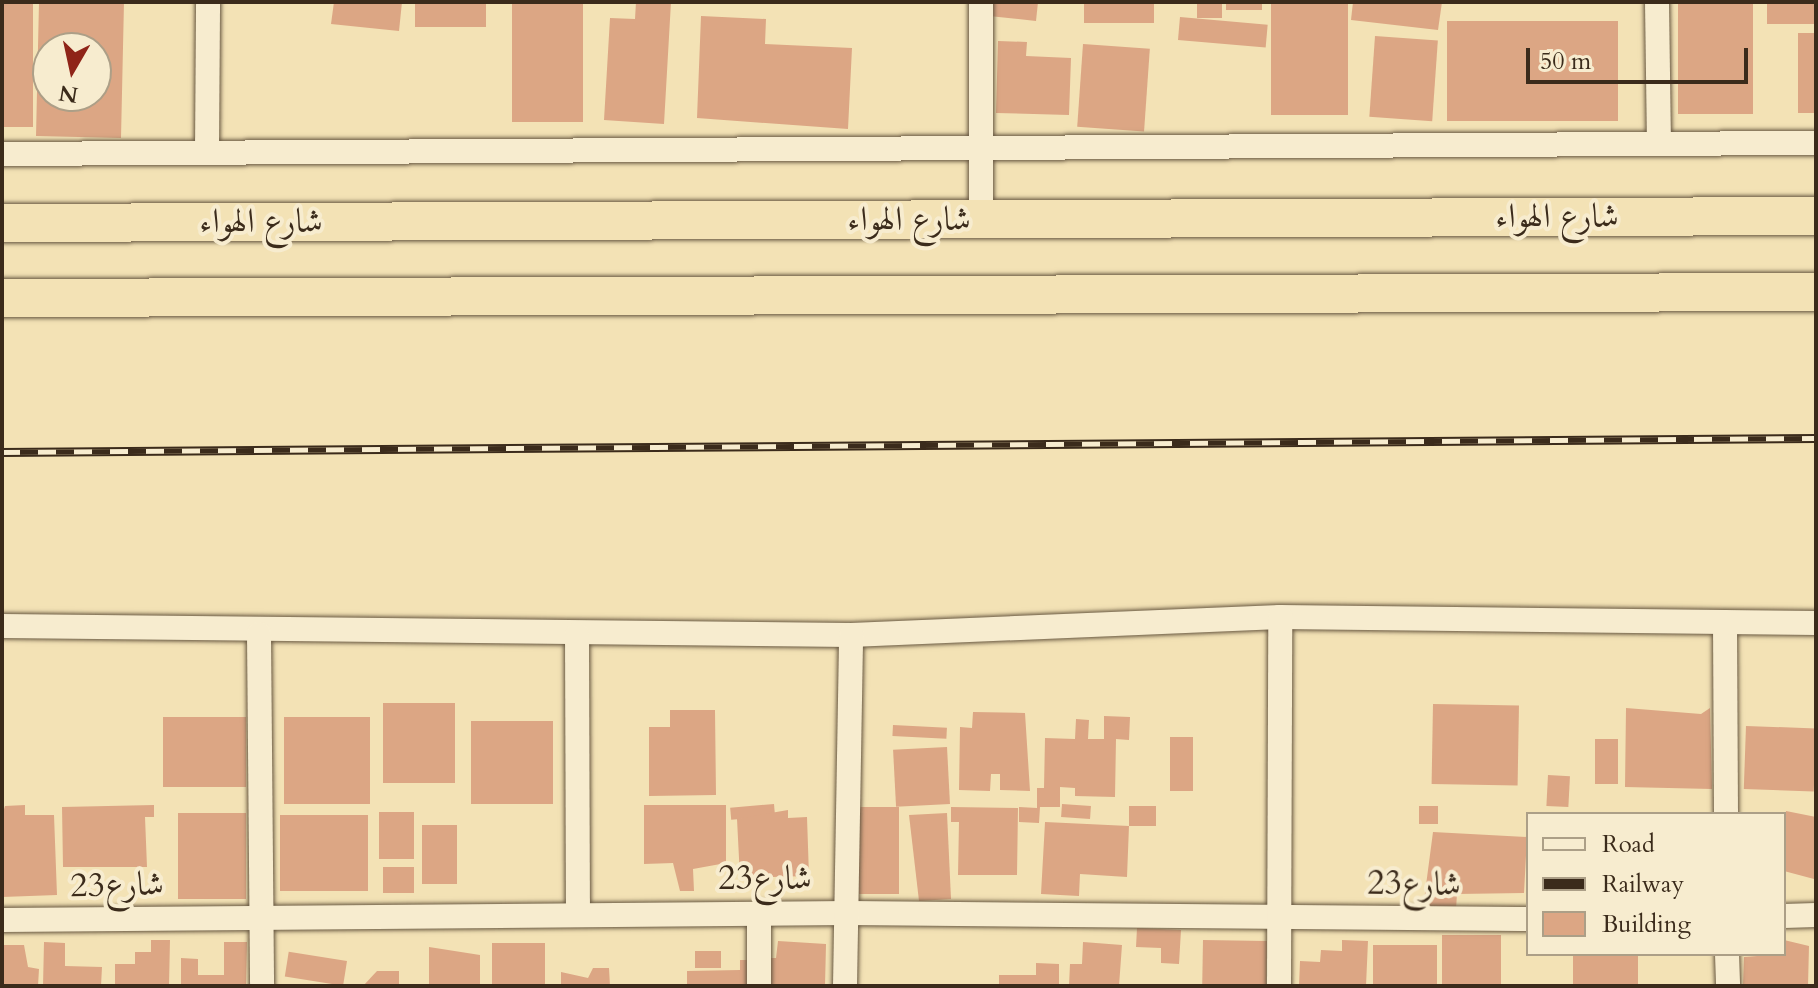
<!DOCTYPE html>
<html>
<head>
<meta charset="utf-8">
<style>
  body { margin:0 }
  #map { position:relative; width:1818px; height:988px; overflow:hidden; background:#f3e2b5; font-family:Cardo,Amiri,serif }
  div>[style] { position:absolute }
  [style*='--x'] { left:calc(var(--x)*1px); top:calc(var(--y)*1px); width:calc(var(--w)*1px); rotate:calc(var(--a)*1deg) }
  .building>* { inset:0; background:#dca684; transform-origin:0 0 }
  .roads { filter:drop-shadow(0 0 2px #695942) drop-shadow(0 0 2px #695942) }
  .minor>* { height:24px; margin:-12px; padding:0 12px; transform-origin:12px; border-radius:12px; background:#f7eccf }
  .trunk>* { height:38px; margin:-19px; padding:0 19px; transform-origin:19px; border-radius:19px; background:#f3e2b5 }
  .rail>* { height:9px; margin-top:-4.5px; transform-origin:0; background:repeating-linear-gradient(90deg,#f7eccf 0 18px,#3b2b1b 0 36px); box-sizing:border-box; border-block:2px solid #3b2b1b }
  span { translate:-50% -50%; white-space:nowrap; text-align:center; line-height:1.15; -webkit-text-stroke:8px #f7eccf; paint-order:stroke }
  .street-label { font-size:34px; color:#3b2b1b }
  .frame { position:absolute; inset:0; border:4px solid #3b2b1b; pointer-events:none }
  .legend { position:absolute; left:1526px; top:812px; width:260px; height:144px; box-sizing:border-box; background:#f7eccf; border:2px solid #ac9f87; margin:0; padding:10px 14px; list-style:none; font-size:24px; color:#3b2b1b }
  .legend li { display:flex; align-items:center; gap:16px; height:40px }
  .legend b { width:40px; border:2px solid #ac9f87 }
  .north { position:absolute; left:32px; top:32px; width:80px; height:80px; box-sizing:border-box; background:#f7eccf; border:2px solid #ac9f87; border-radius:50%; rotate:189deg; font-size:22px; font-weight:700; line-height:32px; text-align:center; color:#3b2b1b }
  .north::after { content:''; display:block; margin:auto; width:28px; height:36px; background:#8f2418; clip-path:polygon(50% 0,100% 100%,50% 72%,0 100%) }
  .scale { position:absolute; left:1526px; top:48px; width:222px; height:36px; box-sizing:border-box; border:4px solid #3b2b1b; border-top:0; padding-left:10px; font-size:24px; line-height:28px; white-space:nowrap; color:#3b2b1b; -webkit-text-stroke:6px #f7eccf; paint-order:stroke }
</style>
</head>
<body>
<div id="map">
  <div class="building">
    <i style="left:2px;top:2px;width:31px;height:125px"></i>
    <i style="clip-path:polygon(evenodd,39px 2px,124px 2px,121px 138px,36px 136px,39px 2px,48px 48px,96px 48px,96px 96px,48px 96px,48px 48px)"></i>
    <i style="clip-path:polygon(334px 2px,402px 2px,399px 31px,331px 24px)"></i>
    <i style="left:415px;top:2px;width:71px;height:25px"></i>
    <i style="left:512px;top:2px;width:71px;height:120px"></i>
    <i style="clip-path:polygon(636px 2px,671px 2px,664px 124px,604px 120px,610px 18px,635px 19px)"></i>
    <i style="clip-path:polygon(991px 2px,1038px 2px,1036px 21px,989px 16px)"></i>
    <i style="left:1084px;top:2px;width:70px;height:21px"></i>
    <i style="left:1197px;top:2px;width:25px;height:16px"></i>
    <i style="left:1226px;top:2px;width:36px;height:8px"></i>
    <i style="left:1271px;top:2px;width:77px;height:113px"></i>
    <i style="clip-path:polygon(1353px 2px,1442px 2px,1438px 30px,1351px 20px)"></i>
    <i style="left:1678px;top:2px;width:75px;height:112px"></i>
    <i style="left:1767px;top:2px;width:49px;height:22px"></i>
    <i style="clip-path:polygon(701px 16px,766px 19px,765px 44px,852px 48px,848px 129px,697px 118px)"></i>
    <i style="left:1180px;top:17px;width:88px;height:23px;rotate:5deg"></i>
    <i style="left:1447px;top:21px;width:171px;height:100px"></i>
    <i style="left:1798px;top:33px;width:18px;height:80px"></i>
    <i style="left:1375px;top:36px;width:63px;height:81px;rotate:4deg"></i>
    <i style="clip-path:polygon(998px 41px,1027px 42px,1026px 56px,1071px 58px,1069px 115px,996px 113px)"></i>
    <i style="left:1083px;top:44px;width:67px;height:83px;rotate:4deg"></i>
    <i style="left:383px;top:703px;width:72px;height:80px"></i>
    <i style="left:1433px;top:704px;width:86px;height:80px;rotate:1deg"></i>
    <i style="clip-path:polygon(1626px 708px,1701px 714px,1710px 708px,1712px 789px,1625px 787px)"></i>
    <i style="clip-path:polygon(670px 710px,715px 710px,716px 795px,649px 796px,649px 727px,670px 727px)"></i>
    <i style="clip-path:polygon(973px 712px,1025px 713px,1030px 791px,1000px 790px,1000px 774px,991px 774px,990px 791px,959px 790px,960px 727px,972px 728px)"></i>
    <i style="clip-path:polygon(1104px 716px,1130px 717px,1129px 740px,1116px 739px,1115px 797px,1075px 796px,1075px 788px,1060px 787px,1060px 807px,1040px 807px,1039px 823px,1019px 822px,1019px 807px,1037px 808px,1037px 788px,1044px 788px,1045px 738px,1075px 739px,1076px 719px,1089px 720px,1088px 739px,1104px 739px)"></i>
    <i style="left:246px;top:717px;width:70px;height:83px;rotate:90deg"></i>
    <i style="left:284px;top:717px;width:86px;height:87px"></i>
    <i style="left:471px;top:721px;width:82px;height:83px"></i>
    <i style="left:893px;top:725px;width:54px;height:11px;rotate:3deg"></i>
    <i style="left:1746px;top:726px;width:70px;height:63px;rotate:2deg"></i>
    <i style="left:1170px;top:737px;width:23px;height:54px"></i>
    <i style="left:1595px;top:739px;width:23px;height:45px"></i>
    <i style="left:947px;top:747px;width:57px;height:54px;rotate:87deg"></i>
    <i style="left:1548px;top:775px;width:22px;height:31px;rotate:3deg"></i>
    <i style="left:774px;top:804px;width:12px;height:44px;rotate:85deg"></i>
    <i style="left:1062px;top:804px;width:29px;height:13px;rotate:4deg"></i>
    <i style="clip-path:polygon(25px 805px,25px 815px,54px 815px,57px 895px,2px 897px,2px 816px,5px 806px)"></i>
    <i style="clip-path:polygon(154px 805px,154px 817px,145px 817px,147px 867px,63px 867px,62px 807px)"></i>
    <i style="clip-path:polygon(644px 805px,726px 805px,726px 863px,693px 869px,694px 891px,680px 891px,673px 863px,644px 864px)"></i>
    <i style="left:1129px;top:806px;width:27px;height:20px"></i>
    <i style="left:1419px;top:806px;width:19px;height:18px"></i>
    <i style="left:859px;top:807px;width:40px;height:87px"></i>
    <i style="clip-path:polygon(951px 807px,1018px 808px,1017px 875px,958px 875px,959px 822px,951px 822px)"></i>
    <i style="clip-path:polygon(788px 810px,788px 818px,807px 817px,809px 876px,740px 878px,737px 819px)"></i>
    <i style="clip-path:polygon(1786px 811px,1816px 817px,1814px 879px,1784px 871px)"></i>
    <i style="left:379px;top:812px;width:35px;height:47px"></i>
    <i style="left:178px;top:813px;width:68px;height:86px"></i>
    <i style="clip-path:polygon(947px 813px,951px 899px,919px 901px,909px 815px)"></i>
    <i style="left:280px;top:815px;width:88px;height:76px"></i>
    <i style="clip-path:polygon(1045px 822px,1129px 826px,1127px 877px,1080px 874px,1079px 896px,1041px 894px)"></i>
    <i style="left:422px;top:825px;width:35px;height:59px"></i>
    <i style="clip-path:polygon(1433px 832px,1527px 837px,1524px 893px,1457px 894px,1456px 909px,1423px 908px)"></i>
    <i style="left:383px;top:867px;width:31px;height:26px"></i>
    <i style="clip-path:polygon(1137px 928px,1181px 930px,1179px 964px,1161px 963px,1161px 948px,1136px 947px)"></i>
    <i style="left:1442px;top:935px;width:59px;height:51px"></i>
    <i style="clip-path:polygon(151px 940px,170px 940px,169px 986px,115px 986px,115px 964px,135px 964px,135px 952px,151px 952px)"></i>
    <i style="left:1203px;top:940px;width:64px;height:46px;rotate:1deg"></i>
    <i style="clip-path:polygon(1342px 940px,1368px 941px,1366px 986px,1299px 986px,1300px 961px,1320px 962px,1321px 950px,1342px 951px)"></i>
    <i style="clip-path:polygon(1784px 940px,1809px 946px,1808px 986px,1743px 986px,1744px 957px,1784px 954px)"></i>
    <i style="clip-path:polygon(778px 941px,826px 944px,825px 986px,766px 986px,763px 958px,776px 958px)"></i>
    <i style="clip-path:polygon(44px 942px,65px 943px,65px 966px,102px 967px,101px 986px,43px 986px)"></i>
    <i style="clip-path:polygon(224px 942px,247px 942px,246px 986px,181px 986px,181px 958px,198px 959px,198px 975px,224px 975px)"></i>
    <i style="clip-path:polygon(1083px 942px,1122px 945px,1119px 986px,1069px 986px,1070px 964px,1082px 964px)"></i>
    <i style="left:492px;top:943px;width:53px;height:43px"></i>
    <i style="clip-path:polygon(2px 945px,24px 945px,28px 967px,39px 969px,38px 986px,2px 986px)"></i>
    <i style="left:1373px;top:945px;width:64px;height:41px"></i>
    <i style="clip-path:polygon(429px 947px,480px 955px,480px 986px,429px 986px)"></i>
    <i style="left:695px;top:951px;width:26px;height:17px"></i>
    <i style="left:1573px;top:954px;width:65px;height:32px"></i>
    <i style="clip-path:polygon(740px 960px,751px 960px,752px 986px,687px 986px,687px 971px,740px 970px)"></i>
    <i style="left:347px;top:961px;width:25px;height:59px;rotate:99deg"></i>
    <i style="clip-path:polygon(1036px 963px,1059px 964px,1059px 986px,999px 986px,999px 975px,1036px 975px)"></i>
    <i style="clip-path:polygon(593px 968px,609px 968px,610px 986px,561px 986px,561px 972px,588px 978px)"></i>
    <i style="clip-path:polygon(377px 971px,399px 971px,399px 986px,363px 986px)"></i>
  </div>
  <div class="roads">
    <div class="minor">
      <i style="--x:981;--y:2;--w:217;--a:90"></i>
      <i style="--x:1657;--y:2;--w:141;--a:89.2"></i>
      <i style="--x:207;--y:153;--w:151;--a:-89.6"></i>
      <i style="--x:2;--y:154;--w:1814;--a:-0.35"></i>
      <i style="--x:1725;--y:622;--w:192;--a:89.7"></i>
      <i style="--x:2;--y:626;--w:849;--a:0.61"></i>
      <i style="--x:851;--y:635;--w:429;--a:-2.4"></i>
      <i style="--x:1280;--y:617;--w:536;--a:0.64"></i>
      <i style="--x:259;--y:634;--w:352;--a:89.5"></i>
      <i style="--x:577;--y:635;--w:279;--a:89.8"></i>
      <i style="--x:1784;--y:916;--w:32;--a:-2"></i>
      <i style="--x:2;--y:920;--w:847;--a:-0.47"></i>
      <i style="--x:849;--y:913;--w:679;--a:0.51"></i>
      <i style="--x:1727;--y:954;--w:32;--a:88"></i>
      <i style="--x:759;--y:986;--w:73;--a:-90"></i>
      <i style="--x:845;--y:986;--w:351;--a:-89"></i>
      <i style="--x:1279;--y:986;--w:369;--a:-89.8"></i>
    </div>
    <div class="trunk">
      <i style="--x:2;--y:223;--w:1814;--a:-0.22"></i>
      <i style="--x:2;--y:298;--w:1814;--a:-0.19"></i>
    </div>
  </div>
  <div class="rail">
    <i style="--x:2;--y:452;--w:1814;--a:-0.44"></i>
  </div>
  <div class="street-label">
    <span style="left:1557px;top:217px">شارع الهواء</span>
    <span style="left:909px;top:220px">شارع الهواء</span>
    <span style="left:261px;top:222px">شارع الهواء</span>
    <span style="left:765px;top:879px">شارع23</span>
    <span style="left:1414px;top:884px;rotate:1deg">شارع23</span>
    <span style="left:117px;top:885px;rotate:-1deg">شارع23</span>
  </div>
  <div class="frame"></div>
  <ul class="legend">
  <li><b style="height:10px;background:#f7eccf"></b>Road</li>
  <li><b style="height:10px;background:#3b2b1b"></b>Railway</li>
  <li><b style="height:22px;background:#dca684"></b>Building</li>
  </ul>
  <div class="north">N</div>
  <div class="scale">50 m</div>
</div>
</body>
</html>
